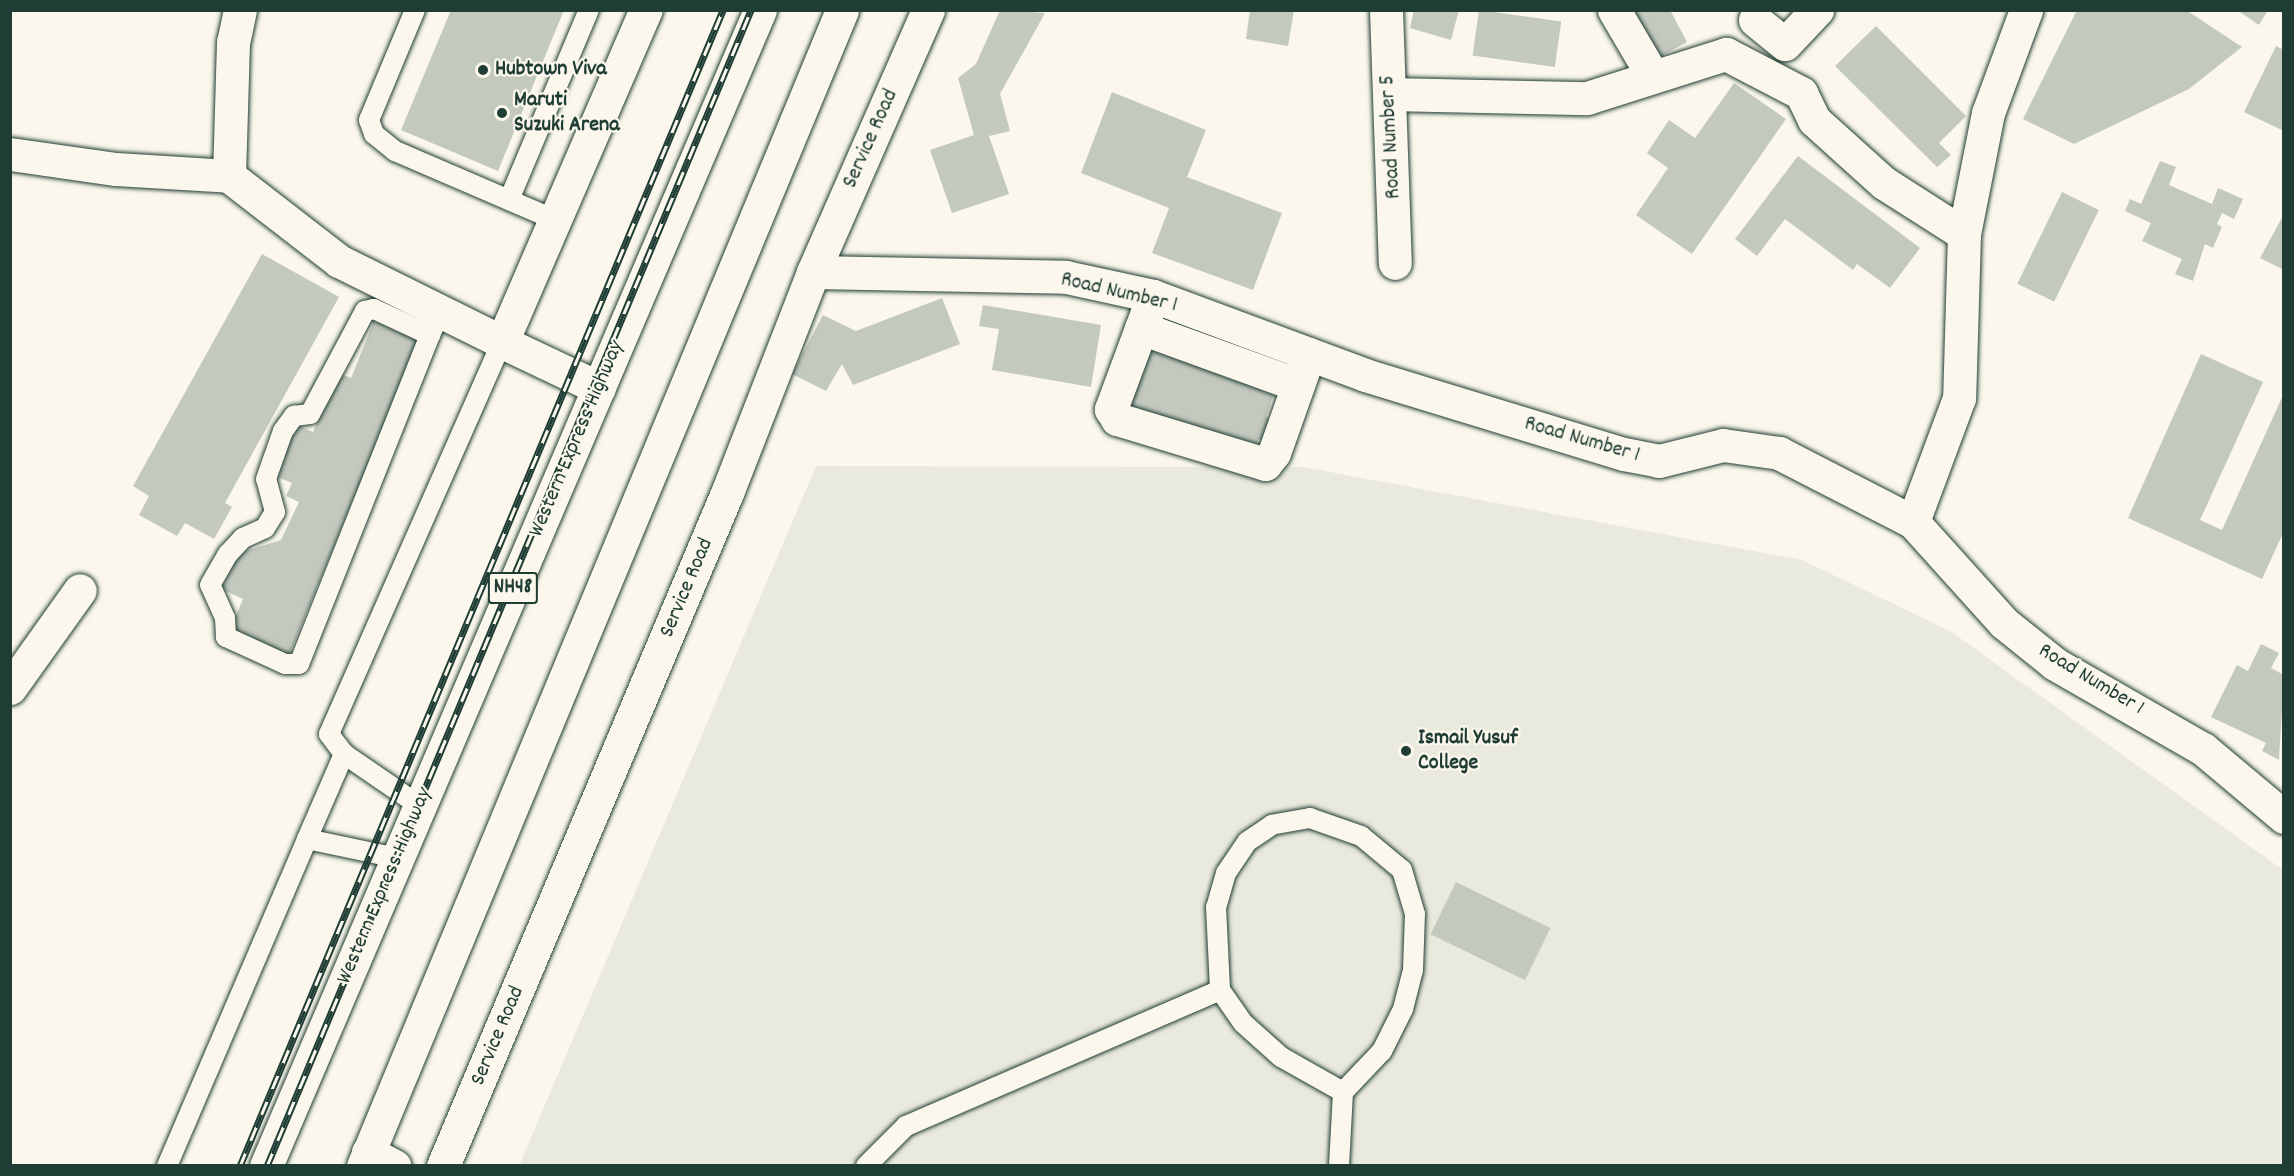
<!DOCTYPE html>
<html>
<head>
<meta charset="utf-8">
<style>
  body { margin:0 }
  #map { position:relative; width:2294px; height:1176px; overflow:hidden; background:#fbf7ec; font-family:Dekko,sans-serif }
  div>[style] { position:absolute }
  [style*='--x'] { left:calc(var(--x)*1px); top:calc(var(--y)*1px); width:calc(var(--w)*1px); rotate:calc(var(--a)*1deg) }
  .built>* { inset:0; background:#eae9de }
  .building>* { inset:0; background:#c4c9be; transform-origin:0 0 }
  .roads { filter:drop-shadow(0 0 2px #1f3d34) drop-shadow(0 0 2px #1f3d34) }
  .service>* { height:20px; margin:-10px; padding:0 10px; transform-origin:10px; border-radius:10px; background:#fbf7ec }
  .minor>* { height:33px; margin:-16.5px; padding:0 16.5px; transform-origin:16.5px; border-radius:16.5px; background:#fbf7ec }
  .tertiary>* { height:33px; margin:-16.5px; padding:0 16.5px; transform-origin:16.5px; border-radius:16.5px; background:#fbf7ec }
  .trunk>* { height:33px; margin:-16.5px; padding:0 16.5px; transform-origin:16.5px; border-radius:16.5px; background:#fbf7ec }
  .rail>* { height:7px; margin-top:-3.5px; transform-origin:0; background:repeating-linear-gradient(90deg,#fbf7ec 0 14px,#1f3d34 0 28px); box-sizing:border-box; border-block:2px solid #1f3d34 }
  .dots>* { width:16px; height:16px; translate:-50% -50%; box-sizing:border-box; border:3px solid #fbf7ec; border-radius:50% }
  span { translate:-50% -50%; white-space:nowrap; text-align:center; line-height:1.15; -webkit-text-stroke:4.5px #fbf7ec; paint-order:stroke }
  .shield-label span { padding:2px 4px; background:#fbf7ec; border:2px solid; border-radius:4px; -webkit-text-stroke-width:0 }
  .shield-label { font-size:21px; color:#1f3d34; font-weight:700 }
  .poi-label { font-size:22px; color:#1f3d34; font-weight:700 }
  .left { translate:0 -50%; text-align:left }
  .street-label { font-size:22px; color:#1f3d34 }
  .frame { position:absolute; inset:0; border:12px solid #1f3d34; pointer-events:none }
</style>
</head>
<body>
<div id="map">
  <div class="built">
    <i style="clip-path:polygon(816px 466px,1303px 467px,1802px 560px,1950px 631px,2283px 870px,2283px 1165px,519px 1166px)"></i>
  </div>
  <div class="building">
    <i style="clip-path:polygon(451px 10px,564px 10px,498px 171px,401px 130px)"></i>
    <i style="clip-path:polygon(1000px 10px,1045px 13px,1000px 94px,1010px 131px,989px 136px,1009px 194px,952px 213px,930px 150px,974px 135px,958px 78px,976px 64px)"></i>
    <i style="clip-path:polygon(1250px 10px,1294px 10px,1288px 46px,1246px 39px)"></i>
    <i style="clip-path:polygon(1414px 10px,1459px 10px,1451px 40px,1410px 28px)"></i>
    <i style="left:1479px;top:10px;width:83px;height:46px;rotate:8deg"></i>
    <i style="clip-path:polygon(1621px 10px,1670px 10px,1687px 42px,1650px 62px)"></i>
    <i style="clip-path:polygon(2077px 10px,2186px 10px,2242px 47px,2189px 89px,2074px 144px,2023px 119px)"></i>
    <i style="clip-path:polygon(2237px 10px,2268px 10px,2259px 25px)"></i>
    <i style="clip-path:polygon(1876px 26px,1966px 116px,1939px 143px,1951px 155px,1937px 167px,1835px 66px)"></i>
    <i style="clip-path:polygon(2276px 46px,2284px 50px,2284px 131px,2244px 112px)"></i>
    <i style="clip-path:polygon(1734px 83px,1786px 119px,1692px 254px,1636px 215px,1668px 168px,1647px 153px,1669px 120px,1695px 138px)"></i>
    <i style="clip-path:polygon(1112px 92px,1206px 130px,1187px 177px,1282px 213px,1253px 290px,1152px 253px,1169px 208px,1081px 173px)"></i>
    <i style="clip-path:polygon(1798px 156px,1920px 248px,1890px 288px,1857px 264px,1853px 270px,1785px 219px,1757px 256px,1735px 239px)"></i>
    <i style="clip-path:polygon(2160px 161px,2176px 167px,2169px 185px,2212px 204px,2218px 188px,2243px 199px,2234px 219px,2222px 213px,2217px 224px,2222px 227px,2213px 248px,2205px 244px,2193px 281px,2175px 274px,2182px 259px,2142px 241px,2151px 223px,2125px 211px,2130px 199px,2141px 204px)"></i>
    <i style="left:2062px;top:192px;width:41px;height:102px;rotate:26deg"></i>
    <i style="clip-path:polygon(2284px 214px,2284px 270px,2260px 258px)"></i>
    <i style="clip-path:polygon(262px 254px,339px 297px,225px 503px,232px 507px,214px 539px,185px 523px,177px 536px,139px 515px,149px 496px,133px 486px)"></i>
    <i style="clip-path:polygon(942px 298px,960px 344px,853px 385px,842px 364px,826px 391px,792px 374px,823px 315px,856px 331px)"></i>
    <i style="clip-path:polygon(983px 305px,1101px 325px,1091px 387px,992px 370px,999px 329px,979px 326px)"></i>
    <i style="clip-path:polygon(374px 321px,419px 340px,289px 655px,230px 630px,243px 599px,221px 589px,239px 553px,281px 540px,299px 502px,286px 496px,292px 483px,273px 475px,294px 424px,313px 432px,337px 372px,351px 378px)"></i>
    <i style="clip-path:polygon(1144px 339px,1277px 384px,1266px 417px,1279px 421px,1271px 444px,1258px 439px,1253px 456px,1119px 411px)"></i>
    <i style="clip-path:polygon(2201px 354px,2263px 382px,2200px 520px,2222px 530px,2284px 393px,2284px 531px,2262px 579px,2128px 518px)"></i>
    <i style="clip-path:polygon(2261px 644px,2279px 653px,2271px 668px,2284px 675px,2279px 760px,2262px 751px,2266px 743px,2211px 717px,2237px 665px,2248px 671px)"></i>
    <i style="left:1456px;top:882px;width:105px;height:58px;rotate:26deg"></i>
  </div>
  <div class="roads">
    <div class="service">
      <i style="--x:415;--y:10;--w:119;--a:112.7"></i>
      <i style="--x:369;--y:120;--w:15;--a:70"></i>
      <i style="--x:374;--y:134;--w:27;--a:39"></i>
      <i style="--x:395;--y:151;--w:174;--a:23.3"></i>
      <i style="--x:509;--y:200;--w:206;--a:-67.2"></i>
      <i style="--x:430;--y:335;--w:354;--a:111.7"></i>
      <i style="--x:299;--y:664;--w:14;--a:180"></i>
      <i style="--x:285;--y:664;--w:65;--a:-155.4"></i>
      <i style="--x:226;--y:637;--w:19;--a:-93"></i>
      <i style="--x:225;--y:618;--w:36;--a:-114"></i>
      <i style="--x:210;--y:585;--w:36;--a:-60"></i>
      <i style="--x:228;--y:554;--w:22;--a:-47"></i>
      <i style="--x:243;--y:538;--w:24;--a:-24"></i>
      <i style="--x:265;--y:528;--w:19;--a:-58"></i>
      <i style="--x:275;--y:512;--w:34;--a:-105"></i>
      <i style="--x:266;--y:479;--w:51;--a:-70.5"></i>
      <i style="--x:283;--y:431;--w:19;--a:-54"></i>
      <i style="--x:294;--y:416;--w:16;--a:-7"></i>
      <i style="--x:310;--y:414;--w:117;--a:-61.9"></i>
      <i style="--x:365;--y:311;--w:9;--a:-13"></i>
      <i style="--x:374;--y:309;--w:62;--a:24.9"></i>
      <i style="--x:430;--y:335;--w:24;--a:-66"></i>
      <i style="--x:420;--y:806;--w:92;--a:-145.6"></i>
      <i style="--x:344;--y:754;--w:25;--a:-127"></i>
      <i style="--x:329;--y:734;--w:428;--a:-66.2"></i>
      <i style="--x:307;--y:839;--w:93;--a:-66.5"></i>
      <i style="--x:167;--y:1166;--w:356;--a:-66.8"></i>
      <i style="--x:307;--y:839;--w:92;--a:11.9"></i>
      <i style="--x:866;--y:1166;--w:57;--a:-45"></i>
      <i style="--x:906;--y:1126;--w:342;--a:-23.4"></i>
      <i style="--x:1339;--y:1166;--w:74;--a:-86.9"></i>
      <i style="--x:1343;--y:1092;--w:57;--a:-46.4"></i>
      <i style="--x:1382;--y:1051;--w:47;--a:-63.4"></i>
      <i style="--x:1403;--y:1009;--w:40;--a:-75.6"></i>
      <i style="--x:1413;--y:970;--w:56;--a:-88"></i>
      <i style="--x:1415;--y:914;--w:46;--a:-106.5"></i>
      <i style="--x:1402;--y:870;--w:53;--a:-140.3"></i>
      <i style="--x:1361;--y:836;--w:54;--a:-160.6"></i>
      <i style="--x:1310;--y:818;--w:39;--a:170"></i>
      <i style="--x:1272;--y:825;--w:30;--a:146"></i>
      <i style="--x:1247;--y:842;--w:37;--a:124"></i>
      <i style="--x:1226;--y:873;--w:35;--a:106"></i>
      <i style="--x:1216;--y:907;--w:83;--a:87.2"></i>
      <i style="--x:1220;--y:990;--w:40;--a:55.1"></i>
      <i style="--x:1243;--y:1023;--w:51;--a:41.8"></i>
      <i style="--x:1281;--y:1057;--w:71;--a:29.4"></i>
    </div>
    <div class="minor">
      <i style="--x:240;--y:10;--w:33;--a:102"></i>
      <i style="--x:233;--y:42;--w:134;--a:91.7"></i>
      <i style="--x:229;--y:176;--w:139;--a:37.7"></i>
      <i style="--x:339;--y:261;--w:182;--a:26.4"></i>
      <i style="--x:1386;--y:10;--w:253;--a:88"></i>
      <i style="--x:1614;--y:10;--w:73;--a:59.6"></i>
      <i style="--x:1755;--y:20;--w:38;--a:39"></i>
      <i style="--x:1785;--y:44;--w:47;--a:-46.7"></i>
      <i style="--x:1389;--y:94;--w:198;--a:1.2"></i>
      <i style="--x:1587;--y:98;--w:146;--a:-17.6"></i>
      <i style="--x:1726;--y:54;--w:85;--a:27.5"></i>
      <i style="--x:1801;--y:93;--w:30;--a:64"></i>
      <i style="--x:1814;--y:120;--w:94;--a:42"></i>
      <i style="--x:1884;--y:183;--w:95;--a:32.5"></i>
      <i style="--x:1964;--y:234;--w:164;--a:91.7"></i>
      <i style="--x:1959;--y:398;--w:132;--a:110.4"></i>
      <i style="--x:10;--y:154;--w:107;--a:8.1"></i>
      <i style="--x:116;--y:169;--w:113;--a:3.5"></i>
      <i style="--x:1964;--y:234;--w:123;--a:-78.8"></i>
      <i style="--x:1988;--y:113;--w:110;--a:-69.7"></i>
      <i style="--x:813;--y:272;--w:253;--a:1.1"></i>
      <i style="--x:1066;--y:277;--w:89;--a:12.3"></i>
      <i style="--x:1153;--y:296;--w:226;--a:20.4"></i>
      <i style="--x:1365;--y:375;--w:271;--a:17"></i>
      <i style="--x:1624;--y:454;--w:36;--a:11"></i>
      <i style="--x:1659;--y:461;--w:66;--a:-14"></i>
      <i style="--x:1723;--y:445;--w:57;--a:8.1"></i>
      <i style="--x:1779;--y:453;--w:151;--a:27.2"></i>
      <i style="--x:1913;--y:522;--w:136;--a:48"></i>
      <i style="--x:2004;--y:623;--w:65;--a:38.8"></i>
      <i style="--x:2055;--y:664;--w:171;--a:29.9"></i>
      <i style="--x:2203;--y:749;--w:106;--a:40"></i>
      <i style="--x:1153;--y:296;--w:121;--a:110.4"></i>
      <i style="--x:1111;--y:409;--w:12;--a:59"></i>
      <i style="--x:1117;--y:419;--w:155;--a:16.9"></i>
      <i style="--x:1265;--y:464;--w:14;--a:-51"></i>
      <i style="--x:1274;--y:453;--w:105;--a:-70.5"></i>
      <i style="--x:1141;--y:328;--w:167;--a:20"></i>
      <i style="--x:10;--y:688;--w:120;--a:-54.5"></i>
    </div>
    <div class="tertiary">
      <i style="--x:599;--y:388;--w:107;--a:-154.6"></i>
      <i style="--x:502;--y:342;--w:362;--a:-66.6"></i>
      <i style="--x:443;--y:1166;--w:730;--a:-67.12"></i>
      <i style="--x:727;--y:493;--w:237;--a:-68.7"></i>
      <i style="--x:813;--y:272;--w:286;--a:-66.3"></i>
    </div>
    <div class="trunk">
      <i style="--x:368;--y:1152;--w:30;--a:28"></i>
      <i style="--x:266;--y:1166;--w:1257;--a:-66.86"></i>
      <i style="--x:363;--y:1166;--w:1251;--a:-67.49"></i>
    </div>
  </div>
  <div class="rail">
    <i style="--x:240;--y:1166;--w:1253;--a:-67.32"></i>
    <i style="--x:267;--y:1166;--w:1253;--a:-67.28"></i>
  </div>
  <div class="dots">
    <i style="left:483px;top:70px;background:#1f3d34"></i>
    <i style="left:502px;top:113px;background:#1f3d34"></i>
    <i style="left:1406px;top:751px;background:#1f3d34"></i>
  </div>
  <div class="shield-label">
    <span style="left:513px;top:588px">NH48</span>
  </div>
  <div class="poi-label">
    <span class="left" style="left:495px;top:70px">Hubtown Viva</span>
    <span class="left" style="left:514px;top:113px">Maruti<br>Suzuki Arena</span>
    <span class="left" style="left:1418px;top:751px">Ismail Yusuf<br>College</span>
  </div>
  <div class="street-label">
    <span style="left:1391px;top:137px;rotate:-93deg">Road Number 5</span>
    <span style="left:871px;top:139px;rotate:-66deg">Service Road</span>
    <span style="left:1119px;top:293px;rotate:13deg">Road Number 1</span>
    <span style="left:577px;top:439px;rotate:-67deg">Western Express Highway</span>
    <span style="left:1582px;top:440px;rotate:16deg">Road Number 1</span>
    <span style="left:687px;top:588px;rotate:-67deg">Service Road</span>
    <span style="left:2091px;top:680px;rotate:31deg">Road Number 1</span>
    <span style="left:385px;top:886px;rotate:-67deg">Western Express Highway</span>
    <span style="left:498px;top:1036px;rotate:-67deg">Service Road</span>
  </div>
  <div class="frame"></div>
</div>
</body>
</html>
